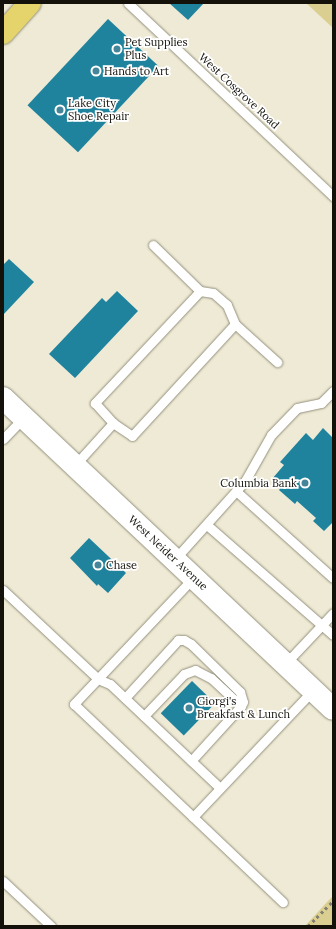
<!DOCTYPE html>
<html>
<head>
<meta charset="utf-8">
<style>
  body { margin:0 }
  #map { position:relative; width:336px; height:929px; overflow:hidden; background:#eeead5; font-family:Lora,serif }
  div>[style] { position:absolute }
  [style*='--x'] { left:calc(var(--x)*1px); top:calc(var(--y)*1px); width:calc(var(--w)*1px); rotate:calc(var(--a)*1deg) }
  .green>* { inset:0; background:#dace90 }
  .building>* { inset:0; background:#1f839d; transform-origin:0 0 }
  .path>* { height:2.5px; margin-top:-1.25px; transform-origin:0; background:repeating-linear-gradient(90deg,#838072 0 3px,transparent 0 6px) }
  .roads { filter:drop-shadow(0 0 1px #94907d) drop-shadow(0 0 1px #94907d) }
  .lane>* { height:9px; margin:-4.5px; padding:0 4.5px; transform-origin:4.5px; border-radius:4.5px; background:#fff }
  .secondary>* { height:22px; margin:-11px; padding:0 11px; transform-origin:11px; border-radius:11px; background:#fff }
  .primary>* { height:22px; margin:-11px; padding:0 11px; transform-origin:11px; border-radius:11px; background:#e5d46c }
  .dots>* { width:11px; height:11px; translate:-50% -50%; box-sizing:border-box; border:2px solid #fff; border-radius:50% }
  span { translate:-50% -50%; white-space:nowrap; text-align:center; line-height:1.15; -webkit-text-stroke:3.5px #fff; paint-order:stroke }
  .poi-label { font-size:11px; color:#13110a }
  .left { translate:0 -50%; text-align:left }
  .right { translate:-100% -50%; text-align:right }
  .street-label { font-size:11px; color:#13110a }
  .frame { position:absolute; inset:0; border:4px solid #13110a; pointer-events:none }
</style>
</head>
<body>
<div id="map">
  <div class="green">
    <i style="clip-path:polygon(306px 3px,333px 3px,333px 28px)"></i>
    <i style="clip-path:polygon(333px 896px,333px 926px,305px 926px,327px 902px)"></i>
  </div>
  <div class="building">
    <i style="clip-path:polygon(169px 3px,204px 3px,188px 20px)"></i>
    <i style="left:108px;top:19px;width:69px;height:118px;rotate:43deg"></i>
    <i style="clip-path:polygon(9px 259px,34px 282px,3px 315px,3px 265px)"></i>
    <i style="clip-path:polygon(117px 291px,138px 311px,75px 378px,49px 354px,102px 298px,106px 302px)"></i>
    <i style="clip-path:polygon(323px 428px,333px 438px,333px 522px,324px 531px,313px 521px,316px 518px,297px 501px,295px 504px,279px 490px,281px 487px,272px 479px,284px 465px,280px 462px,306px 433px,313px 440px)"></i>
    <i style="clip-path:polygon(89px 538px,126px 573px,108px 593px,98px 584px,97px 586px,70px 558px)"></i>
    <i style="left:192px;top:681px;width:32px;height:45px;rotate:44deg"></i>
  </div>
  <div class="path">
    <i style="--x:308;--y:926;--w:35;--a:-45"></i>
  </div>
  <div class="roads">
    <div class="lane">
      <i style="--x:128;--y:3;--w:282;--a:43.3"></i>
      <i style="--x:153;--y:245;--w:66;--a:44.4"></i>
      <i style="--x:235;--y:324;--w:57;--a:42.1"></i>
      <i style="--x:3;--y:439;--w:30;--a:-46"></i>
      <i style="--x:75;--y:465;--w:57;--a:-47.9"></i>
      <i style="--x:113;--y:423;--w:23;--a:34"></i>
      <i style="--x:132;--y:436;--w:152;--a:-47.4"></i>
      <i style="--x:235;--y:324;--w:21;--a:-113"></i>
      <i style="--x:227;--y:305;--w:18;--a:-139"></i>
      <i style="--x:213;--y:293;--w:13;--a:-171"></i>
      <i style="--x:200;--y:291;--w:154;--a:133.2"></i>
      <i style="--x:95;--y:403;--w:27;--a:48"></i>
      <i style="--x:236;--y:491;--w:130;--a:41.9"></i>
      <i style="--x:207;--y:525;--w:167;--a:41.1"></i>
      <i style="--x:175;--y:559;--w:105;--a:-48.1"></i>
      <i style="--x:245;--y:481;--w:53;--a:-60.5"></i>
      <i style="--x:271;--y:435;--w:37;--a:-46"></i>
      <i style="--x:297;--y:408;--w:25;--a:-12"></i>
      <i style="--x:321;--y:403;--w:17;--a:-45"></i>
      <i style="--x:194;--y:577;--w:175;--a:133.4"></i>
      <i style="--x:74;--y:704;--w:288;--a:43.5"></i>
      <i style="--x:3;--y:590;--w:130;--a:43.1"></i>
      <i style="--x:98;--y:679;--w:13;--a:23"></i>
      <i style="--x:110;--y:684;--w:151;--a:43.4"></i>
      <i style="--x:285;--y:664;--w:70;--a:-46.7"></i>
      <i style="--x:125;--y:698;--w:79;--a:-47.6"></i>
      <i style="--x:178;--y:640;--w:6;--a:0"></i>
      <i style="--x:184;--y:640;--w:8;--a:30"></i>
      <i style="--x:191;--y:644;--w:69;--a:44.4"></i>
      <i style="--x:240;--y:692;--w:10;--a:73"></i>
      <i style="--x:243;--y:702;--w:4;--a:117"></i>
      <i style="--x:241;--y:706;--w:74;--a:132.3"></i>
      <i style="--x:144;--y:716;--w:58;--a:-46.4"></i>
      <i style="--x:184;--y:674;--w:12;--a:-20"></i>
      <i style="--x:195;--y:670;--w:18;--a:27"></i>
      <i style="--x:211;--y:678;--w:41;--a:43"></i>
      <i style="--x:193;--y:817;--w:175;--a:-46.6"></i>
      <i style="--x:3;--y:881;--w:66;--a:43.2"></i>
    </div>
    <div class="secondary">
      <i style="--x:3;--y:398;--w:453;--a:43.3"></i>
    </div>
    <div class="primary">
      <i style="--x:3;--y:33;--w:40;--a:-48"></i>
    </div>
  </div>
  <div class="dots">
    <i style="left:117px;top:49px;background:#458599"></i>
    <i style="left:96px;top:71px;background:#458599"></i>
    <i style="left:60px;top:110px;background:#458599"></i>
    <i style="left:305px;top:483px;background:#458599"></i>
    <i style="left:98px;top:565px;background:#458599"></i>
    <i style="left:189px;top:708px;background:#458599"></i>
  </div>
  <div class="poi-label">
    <span class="left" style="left:125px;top:49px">Pet Supplies<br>Plus</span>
    <span class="left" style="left:104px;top:71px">Hands to Art</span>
    <span class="left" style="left:68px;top:110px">Lake City<br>Shoe Repair</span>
    <span class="right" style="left:297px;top:483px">Columbia Bank</span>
    <span class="left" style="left:106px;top:565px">Chase</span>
    <span class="left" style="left:197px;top:708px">Giorgi's<br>Breakfast &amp; Lunch</span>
  </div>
  <div class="street-label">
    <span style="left:239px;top:91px;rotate:43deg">West Cosgrove Road</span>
    <span style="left:168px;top:553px;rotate:43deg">West Neider Avenue</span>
  </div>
  <div class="frame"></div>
</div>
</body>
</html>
